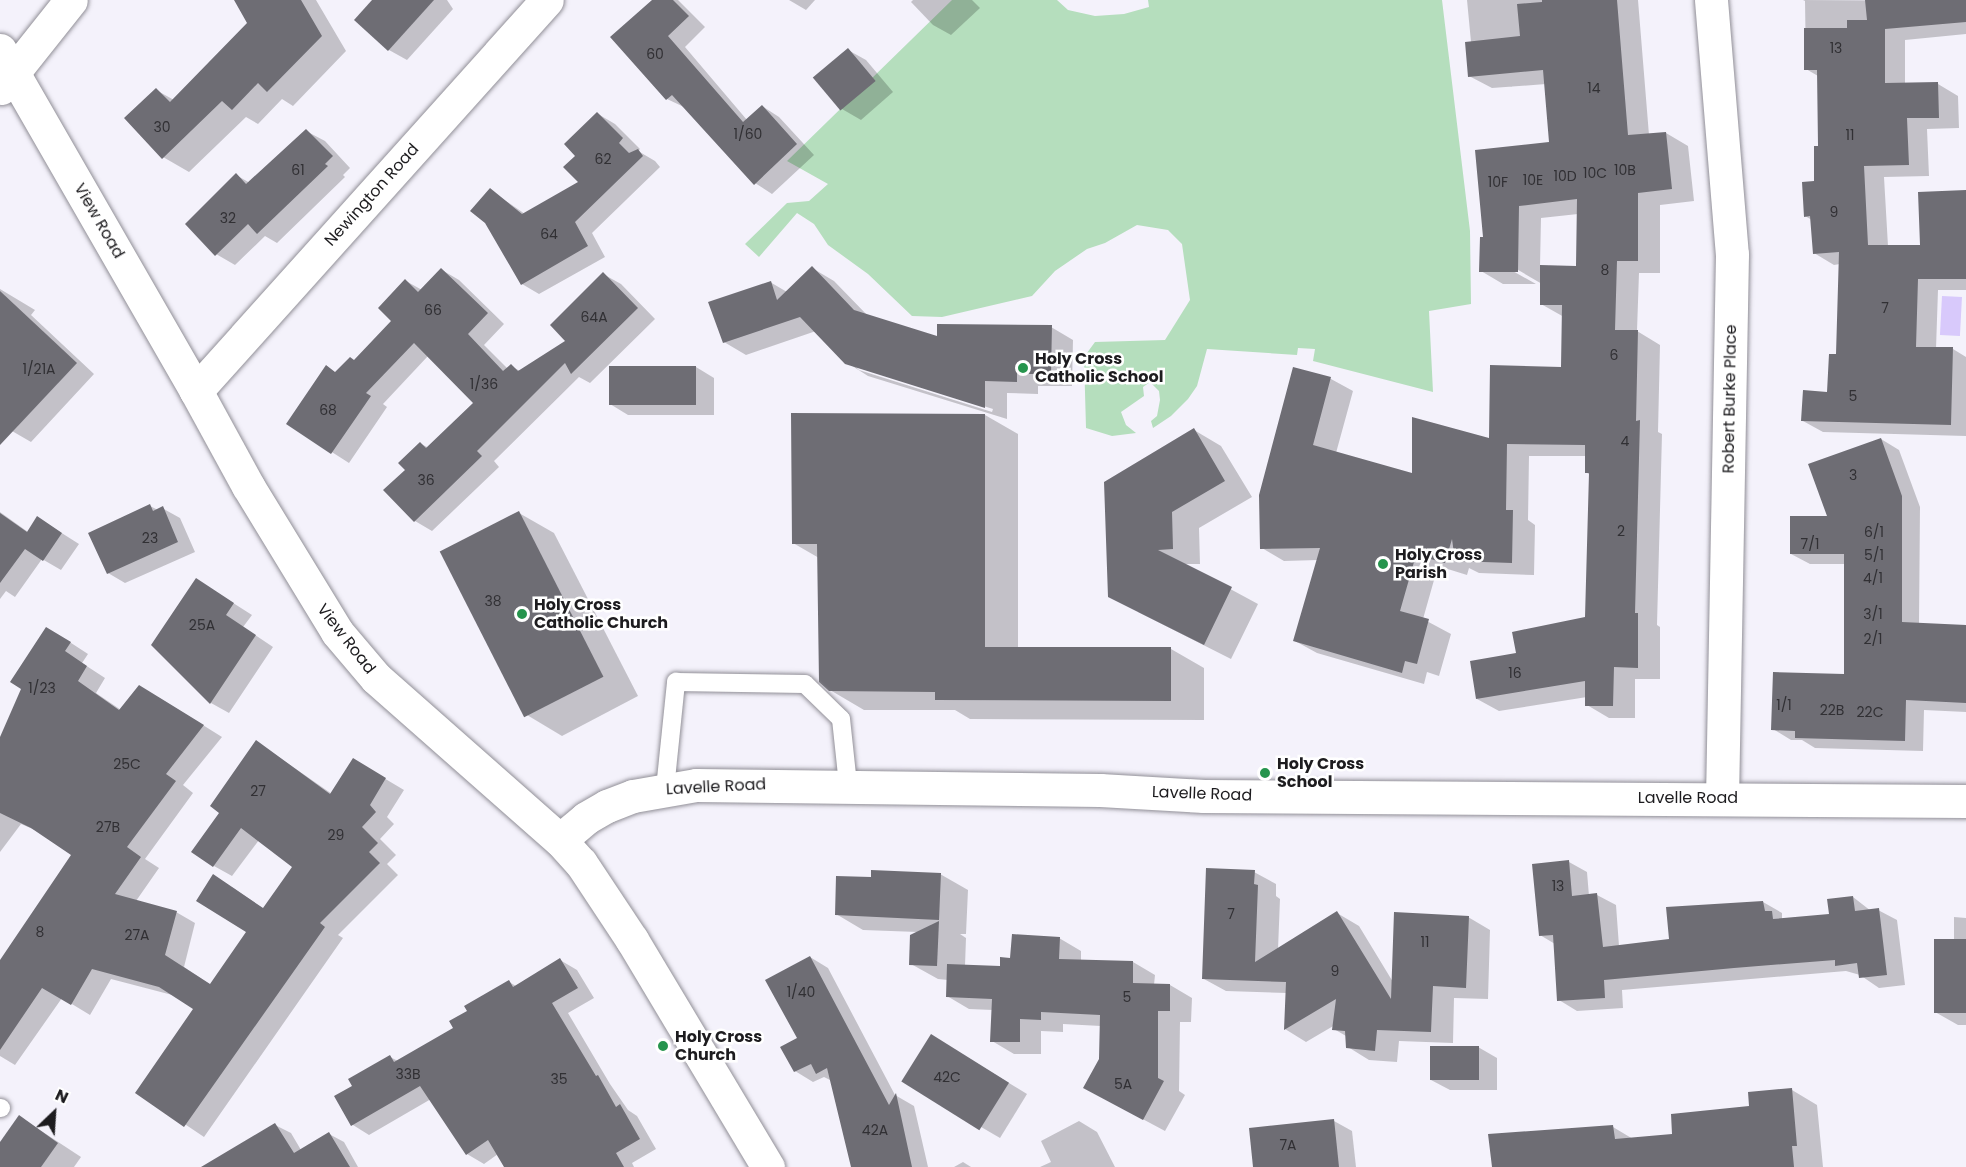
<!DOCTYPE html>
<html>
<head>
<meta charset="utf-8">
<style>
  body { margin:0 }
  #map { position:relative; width:1966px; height:1167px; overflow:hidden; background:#f4f2fb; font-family:Poppins,sans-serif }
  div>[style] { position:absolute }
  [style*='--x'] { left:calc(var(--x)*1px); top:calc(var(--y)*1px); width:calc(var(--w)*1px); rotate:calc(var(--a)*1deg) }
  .green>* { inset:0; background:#b5debd }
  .water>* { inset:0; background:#d8c9fb; transform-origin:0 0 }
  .shadow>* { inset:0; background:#0003 }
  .building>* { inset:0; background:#6e6d74; transform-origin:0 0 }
  .roads { filter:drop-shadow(0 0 2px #918f97) drop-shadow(0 0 2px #918f97) }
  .service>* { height:18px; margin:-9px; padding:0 9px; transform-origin:9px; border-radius:9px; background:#fff }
  .minor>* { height:33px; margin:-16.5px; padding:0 16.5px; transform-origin:16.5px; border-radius:16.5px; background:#fff }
  .secondary>* { height:33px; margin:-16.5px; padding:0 16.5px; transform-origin:16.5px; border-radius:16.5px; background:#fff }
  .dots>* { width:16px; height:16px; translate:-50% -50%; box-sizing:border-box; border:3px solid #fff; border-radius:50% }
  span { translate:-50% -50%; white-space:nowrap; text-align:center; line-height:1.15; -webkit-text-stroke:5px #fff; paint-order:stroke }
  .number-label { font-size:14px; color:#313034 }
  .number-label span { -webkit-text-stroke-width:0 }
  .street-label { font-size:16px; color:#1d1c1f }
  .poi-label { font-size:16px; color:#1d1c1f; font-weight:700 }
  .left { translate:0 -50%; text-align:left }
  .north { position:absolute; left:24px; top:1083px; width:60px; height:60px; -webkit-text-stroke:4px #fff; paint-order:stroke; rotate:25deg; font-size:16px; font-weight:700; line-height:24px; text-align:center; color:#1d1c1f }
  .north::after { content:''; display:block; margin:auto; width:21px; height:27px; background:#1d1c1f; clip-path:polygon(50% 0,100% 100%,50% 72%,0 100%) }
</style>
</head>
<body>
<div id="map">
  <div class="green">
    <i style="clip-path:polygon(952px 0,1057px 0,1068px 10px,1095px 16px,1124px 14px,1149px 7px,1148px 0,1442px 0,1470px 231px,1471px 304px,1429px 311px,1433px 392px,1313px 361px,1315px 349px,1298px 348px,1297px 355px,1207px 349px,1197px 386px,1188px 399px,1171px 416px,1153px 428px,1151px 421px,1157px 416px,1160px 400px,1159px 391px,1150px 382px,1143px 387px,1144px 396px,1121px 412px,1126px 425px,1136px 433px,1112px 436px,1086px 428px,1084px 357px,1095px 342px,1165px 340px,1190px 300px,1182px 244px,1168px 230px,1137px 225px,1105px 243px,1087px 249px,1055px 271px,1032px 296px,942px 317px,912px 316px,868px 274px,828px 245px,814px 224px,797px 213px,759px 257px,745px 244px,787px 203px,809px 201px,828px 184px,787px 161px)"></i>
  </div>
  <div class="water">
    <i style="left:1942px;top:296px;width:20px;height:39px;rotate:3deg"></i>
  </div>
  <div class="shadow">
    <i style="clip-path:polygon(236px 0,316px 0,346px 51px,293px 106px,282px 99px,258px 124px,246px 117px,189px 172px,163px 157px,156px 90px,174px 100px,249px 23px)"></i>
    <i style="clip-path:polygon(374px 0,447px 0,453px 9px,407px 60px,389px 50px)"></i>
    <i style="clip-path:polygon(654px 0,678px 0,705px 27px,685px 47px,747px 120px,762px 106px,779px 117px,814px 155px,772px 194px,755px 183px,686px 108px,667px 99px,612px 37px)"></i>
    <i style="clip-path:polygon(789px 0,815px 0,806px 10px)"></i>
    <i style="clip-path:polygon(913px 0,972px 0,980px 8px,951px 35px,933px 25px,911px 2px)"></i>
    <i style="clip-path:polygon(evenodd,1467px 0,1638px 0,1649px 135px,1666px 133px,1688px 146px,1694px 201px,1660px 205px,1660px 273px,1639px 273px,1637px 331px,1660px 345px,1658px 432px,1662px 434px,1657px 625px,1660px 627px,1660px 679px,1635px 679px,1635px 718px,1609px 718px,1587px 705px,1587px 697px,1499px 711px,1477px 699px,1517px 654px,1587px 618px,1590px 475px,1586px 472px,1586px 456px,1529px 456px,1528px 520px,1535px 525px,1534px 575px,1479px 573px,1469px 568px,1467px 575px,1438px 566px,1423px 619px,1451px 634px,1439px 676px,1427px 672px,1424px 684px,1317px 653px,1295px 641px,1318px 560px,1284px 561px,1262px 548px,1294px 369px,1331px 379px,1353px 391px,1336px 453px,1413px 475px,1490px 440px,1563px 368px,1564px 317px,1541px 304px,1542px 284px,1513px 267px,1511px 270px,1536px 284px,1503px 284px,1481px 271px,1485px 238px,1550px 144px,1546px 84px,1492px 88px,1469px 76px,1471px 42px,1467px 0,1578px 214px,1578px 267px,1540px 267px,1541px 218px,1578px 214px)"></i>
    <i style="clip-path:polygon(1803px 0,1966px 1px,1966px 34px,1905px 40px,1905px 84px,1938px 84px,1958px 96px,1959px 128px,1927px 129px,1929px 176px,1884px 177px,1888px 246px,1922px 246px,1966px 191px,1966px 290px,1938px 290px,1936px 349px,1953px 349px,1966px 357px,1966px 436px,1823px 432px,1803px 421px,1829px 393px,1838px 356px,1840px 264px,1834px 265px,1814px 253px,1812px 220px,1805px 216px,1816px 182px,1820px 148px,1818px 76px,1806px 69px,1805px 1px)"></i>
    <i style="clip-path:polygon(848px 50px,866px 60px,893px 92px,861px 120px,842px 109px)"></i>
    <i style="clip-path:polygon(598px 114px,615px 124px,640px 149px,638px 151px,655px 161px,660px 167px,592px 233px,605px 257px,539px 294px,522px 284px,490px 190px,525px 214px,580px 183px,577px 156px)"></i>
    <i style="clip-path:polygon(306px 131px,325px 141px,350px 168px,343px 175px,345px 177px,277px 243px,265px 236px,235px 265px,216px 254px,236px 175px,250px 183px)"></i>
    <i style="clip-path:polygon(evenodd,812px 268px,834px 281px,868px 316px,939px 338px,1051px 327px,1073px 340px,1072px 386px,1038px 386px,1038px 394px,1007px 393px,1007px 419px,868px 376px,846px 362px,816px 331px,746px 355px,724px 342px,770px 282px,787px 292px,812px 268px,854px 365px,993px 409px,992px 412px,859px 370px,854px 365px)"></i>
    <i style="clip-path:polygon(442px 270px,459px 280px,504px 324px,484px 345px,508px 369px,511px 366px,520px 371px,568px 341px,603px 274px,621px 284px,655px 319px,590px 383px,579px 377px,494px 461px,499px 467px,432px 531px,415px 521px,407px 470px,421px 444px,429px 448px,475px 403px,428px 356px,383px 404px,387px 407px,349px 463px,288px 424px,326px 367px,336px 373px,355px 361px,393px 321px,406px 281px,422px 290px)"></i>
    <i style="clip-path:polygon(0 289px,35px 310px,31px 315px,94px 374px,31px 442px,12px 431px,0 420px)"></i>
    <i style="clip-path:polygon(696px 367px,714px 378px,714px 415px,628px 415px,610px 404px)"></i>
    <i style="clip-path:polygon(985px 415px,1018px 434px,1018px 649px,1171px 649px,1204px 668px,1204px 720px,970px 719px,955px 710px,864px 710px,830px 690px,819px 558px,793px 543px)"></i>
    <i style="clip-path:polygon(1194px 430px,1221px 446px,1252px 497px,1199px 528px,1200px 564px,1184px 564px,1258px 604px,1231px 659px,1138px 612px)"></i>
    <i style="clip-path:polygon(1881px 439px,1899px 450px,1920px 507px,1919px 625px,1966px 626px,1966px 712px,1924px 710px,1923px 751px,1815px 748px,1802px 740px,1791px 740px,1773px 729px,1845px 675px,1845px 564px,1810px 564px,1791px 554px,1829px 518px)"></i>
    <i style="clip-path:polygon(150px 506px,158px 510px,162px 508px,180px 518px,195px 552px,125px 583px,108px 573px)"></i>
    <i style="clip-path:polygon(0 512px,28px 532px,38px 518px,79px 544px,61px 570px,42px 559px,15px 597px,6px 591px,0 599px)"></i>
    <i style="clip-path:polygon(519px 513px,554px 533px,638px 696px,562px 736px,527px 715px)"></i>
    <i style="clip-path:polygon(197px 580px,252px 615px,243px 627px,273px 647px,229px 713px,211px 703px,153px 645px)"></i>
    <i style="clip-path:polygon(65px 639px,88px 654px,82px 663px,105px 678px,96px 693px,121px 710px,158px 697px,222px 737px,183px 785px,193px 793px,145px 859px,159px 868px,136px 901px,176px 912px,195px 923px,184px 967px,211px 985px,248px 932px,232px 887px,264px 909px,294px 866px,259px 840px,232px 876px,214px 866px,221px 812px,257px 742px,332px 794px,372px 771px,404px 790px,387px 817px,394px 824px,380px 839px,396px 855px,387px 864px,398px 875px,338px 935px,343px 938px,204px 1137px,137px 1092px,195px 1009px,176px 996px,111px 979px,90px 1015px,62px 998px,15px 1065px,0 1056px,0 963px,73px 855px,42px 833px,21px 824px,0 852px,0 739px)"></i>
    <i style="clip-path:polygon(1569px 862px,1587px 872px,1589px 896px,1597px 895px,1616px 905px,1619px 946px,1671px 940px,1763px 902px,1782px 913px,1782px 919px,1831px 915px,1853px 897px,1871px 911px,1878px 910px,1897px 920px,1905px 985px,1879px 988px,1860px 975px,1846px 971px,1622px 990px,1623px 1008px,1577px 1011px,1559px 1000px,1555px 944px,1540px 935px)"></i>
    <i style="clip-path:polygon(1254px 872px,1276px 884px,1276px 896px,1280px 899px,1278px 950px,1337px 913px,1359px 926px,1393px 982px,1468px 917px,1490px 930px,1488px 999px,1454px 998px,1453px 1043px,1399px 1041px,1397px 1062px,1369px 1060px,1348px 1047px,1346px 1036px,1334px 1029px,1335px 1025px,1306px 1042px,1285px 1029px,1287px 993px,1226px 991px,1204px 979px)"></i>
    <i style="clip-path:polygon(940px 874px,968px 890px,966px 934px,960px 934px,966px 938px,965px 966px,1001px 968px,1012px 959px,1059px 938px,1081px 951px,1081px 961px,1133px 962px,1155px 975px,1154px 985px,1170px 985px,1192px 998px,1191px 1022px,1180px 1022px,1179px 1091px,1185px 1095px,1165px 1131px,1107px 1100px,1100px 1059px,1101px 1026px,1063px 1024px,1063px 1032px,1041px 1031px,1041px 1054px,1014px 1054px,992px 1041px,993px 1010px,969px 1009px,947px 996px,948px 980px,938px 979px,911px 964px,918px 932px,863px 930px,836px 914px,872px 879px)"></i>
    <i style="clip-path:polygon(1954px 917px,1966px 918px,1966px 1025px,1958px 1025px,1935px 1012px,1954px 941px)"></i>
    <i style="clip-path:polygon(810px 957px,828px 968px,895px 1095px,914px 1106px,928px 1167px,853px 1167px,832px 1081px,824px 1077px,813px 1082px,795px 1071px)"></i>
    <i style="clip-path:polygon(560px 960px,577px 970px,594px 998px,568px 1013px,610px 1084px,628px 1110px,637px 1116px,656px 1149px,632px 1163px,634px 1167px,506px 1167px,498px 1154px,484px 1164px,467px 1154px,431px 1099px,369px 1135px,353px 1125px,354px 1087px,390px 1057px,398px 1061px,455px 1029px,469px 1012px,509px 982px,516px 986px)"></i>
    <i style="clip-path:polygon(950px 1047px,1027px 1094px,1000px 1138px,904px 1082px)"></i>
    <i style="clip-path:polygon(1478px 1047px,1497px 1058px,1497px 1090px,1450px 1090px,1431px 1080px)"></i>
    <i style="clip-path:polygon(1792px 1090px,1817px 1105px,1823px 1167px,1493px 1167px,1613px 1127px,1633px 1139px,1674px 1135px)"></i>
    <i style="clip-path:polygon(20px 1117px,81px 1157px,74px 1167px,0 1167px,0 1143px)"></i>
    <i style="clip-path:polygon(1079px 1121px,1097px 1132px,1115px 1167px,1040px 1167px,1051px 1162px,1041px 1141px)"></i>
    <i style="clip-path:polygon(1334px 1121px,1352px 1131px,1356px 1167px,1255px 1167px)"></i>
    <i style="clip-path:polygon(275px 1125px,291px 1133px,301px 1150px,329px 1134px,344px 1142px,358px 1167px,237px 1167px)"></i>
    <i style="clip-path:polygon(963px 1162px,971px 1167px,954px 1167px)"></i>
  </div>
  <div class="building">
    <i style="clip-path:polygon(234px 0,301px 0,322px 36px,267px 92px,258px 83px,232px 110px,222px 101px,162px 159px,124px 118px,156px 88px,170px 102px,247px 23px)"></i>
    <i style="clip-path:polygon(372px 0,434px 0,388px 51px,354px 20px)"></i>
    <i style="clip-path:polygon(652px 0,673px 0,689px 16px,668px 36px,743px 122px,762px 105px,797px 144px,754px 185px,672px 95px,666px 100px,610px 37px)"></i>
    <i style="clip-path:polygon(1542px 0,1617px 0,1628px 135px,1666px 132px,1672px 189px,1638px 193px,1638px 261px,1617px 261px,1615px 330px,1638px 330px,1636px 421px,1640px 420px,1635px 613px,1638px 613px,1638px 668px,1614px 667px,1613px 706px,1585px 706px,1585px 681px,1476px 699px,1470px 661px,1516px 653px,1512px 632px,1585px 617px,1589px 473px,1585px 473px,1585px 445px,1507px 444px,1506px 510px,1513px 510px,1512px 563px,1455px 561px,1452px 539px,1445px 563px,1416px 555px,1400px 611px,1429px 619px,1417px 664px,1405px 661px,1402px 673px,1293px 641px,1320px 548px,1260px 549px,1259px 495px,1293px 367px,1331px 377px,1313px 445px,1412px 473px,1412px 417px,1489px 438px,1490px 365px,1561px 367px,1562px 305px,1540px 305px,1540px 265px,1576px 266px,1577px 199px,1519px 206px,1518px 272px,1479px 272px,1480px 237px,1483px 237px,1475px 150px,1549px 142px,1543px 70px,1468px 77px,1465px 42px,1520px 36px,1517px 4px,1542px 2px)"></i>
    <i style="clip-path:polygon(1865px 0,1966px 0,1966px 22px,1885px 29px,1885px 83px,1938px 82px,1939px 118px,1907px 118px,1909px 165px,1864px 166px,1868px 245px,1920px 245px,1918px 192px,1966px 190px,1966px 279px,1918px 279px,1916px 347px,1953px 347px,1951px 425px,1801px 421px,1803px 390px,1827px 392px,1829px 354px,1836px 354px,1839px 252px,1813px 254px,1810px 216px,1804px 217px,1802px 182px,1814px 181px,1814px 146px,1818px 146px,1817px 70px,1804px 70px,1804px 28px,1847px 28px,1847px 20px,1867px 20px)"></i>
    <i style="left:848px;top:48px;width:43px;height:46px;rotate:50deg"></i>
    <i style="clip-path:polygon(597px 112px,623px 138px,619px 143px,629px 153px,638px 149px,643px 156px,575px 222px,588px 246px,521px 285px,485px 223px,470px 211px,490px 188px,522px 214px,578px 182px,563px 167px,575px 156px,564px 144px)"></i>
    <i style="clip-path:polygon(306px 129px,333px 156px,325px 164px,328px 166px,257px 234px,248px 224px,215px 256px,185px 224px,236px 173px,246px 184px)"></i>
    <i style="clip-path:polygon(812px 266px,854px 310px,937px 336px,937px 324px,1052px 325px,1051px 374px,1017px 374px,1017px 382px,985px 381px,985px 408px,845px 364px,800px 317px,723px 343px,708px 302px,771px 281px,777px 300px)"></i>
    <i style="clip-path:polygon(441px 268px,488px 313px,468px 334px,503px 371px,511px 364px,518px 371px,565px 341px,550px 325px,603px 272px,638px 308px,571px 374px,565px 363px,477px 451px,482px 456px,414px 522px,383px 490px,405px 470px,398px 463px,420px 442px,426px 448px,473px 403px,414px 343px,366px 393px,371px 396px,331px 454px,286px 424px,326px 365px,335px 372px,350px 357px,354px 360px,391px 321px,378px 308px,405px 279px,418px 292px)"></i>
    <i style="clip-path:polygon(0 291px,77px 363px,0 445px)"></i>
    <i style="left:609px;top:366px;width:87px;height:39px"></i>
    <i style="clip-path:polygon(791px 413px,985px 414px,985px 647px,1171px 647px,1171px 701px,935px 700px,935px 692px,829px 691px,819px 682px,817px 544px,792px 544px)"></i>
    <i style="clip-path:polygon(1194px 428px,1225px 481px,1172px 512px,1173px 549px,1158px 550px,1232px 587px,1204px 645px,1108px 597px,1104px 482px)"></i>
    <i style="clip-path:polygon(1881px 438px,1902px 496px,1902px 622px,1966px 625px,1966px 703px,1906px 700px,1905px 741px,1795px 738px,1795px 731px,1771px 730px,1773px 672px,1844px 674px,1844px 554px,1790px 554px,1790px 516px,1827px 516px,1808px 464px)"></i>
    <i style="clip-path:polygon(150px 504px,153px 511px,163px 506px,178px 542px,107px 574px,88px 533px)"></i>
    <i style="left:519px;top:511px;width:186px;height:89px;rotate:63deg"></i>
    <i style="clip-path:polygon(0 513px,27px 532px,37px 516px,62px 533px,43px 561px,25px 549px,0 583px)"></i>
    <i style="clip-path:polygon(196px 578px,234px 603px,226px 615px,256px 635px,210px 704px,151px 645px)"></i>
    <i style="clip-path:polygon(46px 627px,71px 642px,65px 651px,87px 666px,78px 681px,119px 710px,139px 685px,204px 725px,166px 774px,176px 781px,127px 847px,141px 857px,115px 894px,177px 911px,165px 955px,210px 984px,246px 932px,196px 901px,213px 874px,263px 908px,292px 867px,241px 828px,213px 867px,191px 852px,219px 813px,210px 806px,256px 740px,330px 794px,353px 758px,386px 778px,370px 805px,376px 812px,362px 827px,378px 843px,369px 852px,380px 863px,320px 923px,325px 927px,184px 1127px,135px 1093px,193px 1009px,159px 987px,92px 969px,71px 1005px,42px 988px,0 1050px,0 960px,71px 855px,31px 828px,0 813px,0 737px,21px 689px,10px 682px)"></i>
    <i style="clip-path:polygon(1569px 860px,1572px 896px,1597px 893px,1603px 947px,1669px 939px,1666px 907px,1763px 901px,1765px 911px,1772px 911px,1773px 919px,1829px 914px,1827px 899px,1853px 896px,1855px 911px,1879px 908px,1887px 975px,1859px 978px,1857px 963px,1835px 966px,1835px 960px,1734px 968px,1604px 980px,1605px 998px,1557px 1001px,1553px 935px,1539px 936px,1532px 864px)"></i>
    <i style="clip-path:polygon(1206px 868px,1255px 870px,1254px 884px,1258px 885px,1255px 962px,1337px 911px,1391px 999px,1394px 912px,1469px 916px,1466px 988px,1433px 986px,1431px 1032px,1377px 1030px,1375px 1051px,1346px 1048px,1345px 1031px,1332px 1030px,1336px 999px,1284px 1030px,1286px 982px,1202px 979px)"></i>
    <i style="clip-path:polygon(871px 870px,941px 873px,939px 920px,835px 915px,836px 876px,871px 877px)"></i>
    <i style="clip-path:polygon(939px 921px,937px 966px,909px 965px,910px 935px)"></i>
    <i style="clip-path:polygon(1012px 934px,1060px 937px,1059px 959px,1133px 961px,1133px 983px,1170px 984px,1170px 1011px,1158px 1011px,1158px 1078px,1164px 1081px,1143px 1120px,1083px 1088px,1099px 1059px,1100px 1015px,1041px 1012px,1041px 1020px,1020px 1019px,1020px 1042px,990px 1042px,992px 999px,946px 997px,947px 964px,1000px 966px,1000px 957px,1010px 958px)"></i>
    <i style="left:1934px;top:939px;width:32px;height:74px"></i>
    <i style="clip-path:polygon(810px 956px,889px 1105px,896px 1093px,912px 1167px,851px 1167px,827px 1068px,816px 1074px,811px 1064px,794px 1072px,780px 1047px,797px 1038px,765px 980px)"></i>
    <i style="clip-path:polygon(560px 958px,578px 988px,552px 1003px,596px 1076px,598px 1075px,616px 1107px,620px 1104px,640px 1139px,616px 1153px,624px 1167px,504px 1167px,488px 1140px,466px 1155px,420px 1086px,351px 1126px,334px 1096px,352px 1086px,348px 1079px,390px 1055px,394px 1062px,453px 1028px,449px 1021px,467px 1011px,464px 1006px,509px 980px,513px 987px)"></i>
    <i style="left:931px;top:1034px;width:92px;height:56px;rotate:32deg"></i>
    <i style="left:1430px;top:1046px;width:49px;height:34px"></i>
    <i style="clip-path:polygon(1792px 1088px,1797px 1146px,1792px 1146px,1794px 1167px,1492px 1167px,1488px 1134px,1613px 1125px,1615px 1139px,1672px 1134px,1671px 1114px,1749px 1106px,1748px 1092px)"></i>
    <i style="clip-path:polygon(19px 1115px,58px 1143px,41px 1167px,0 1167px,0 1142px)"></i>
    <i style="clip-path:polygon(1334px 1119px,1339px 1167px,1253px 1167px,1249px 1128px)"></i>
    <i style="clip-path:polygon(275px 1123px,294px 1153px,329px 1132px,350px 1167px,201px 1167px)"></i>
  </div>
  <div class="roads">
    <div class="service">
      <i style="--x:665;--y:789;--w:108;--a:-84.1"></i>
      <i style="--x:676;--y:682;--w:129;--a:0.9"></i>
      <i style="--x:805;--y:684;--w:50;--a:44.2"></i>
      <i style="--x:841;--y:719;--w:66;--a:83.9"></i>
      <i style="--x:0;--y:1108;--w:1;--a:0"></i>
    </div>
    <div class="minor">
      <i style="--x:1711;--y:0;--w:255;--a:85.3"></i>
      <i style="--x:1732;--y:254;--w:544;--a:91.05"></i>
      <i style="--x:196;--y:391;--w:525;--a:-48.09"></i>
      <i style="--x:560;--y:840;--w:34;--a:-40"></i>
      <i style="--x:586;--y:818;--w:24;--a:-30"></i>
      <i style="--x:607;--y:806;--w:28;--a:-21"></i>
      <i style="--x:633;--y:796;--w:64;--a:-9.9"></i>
      <i style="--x:696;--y:785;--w:404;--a:0.7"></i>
      <i style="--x:1100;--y:790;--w:104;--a:3.3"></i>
      <i style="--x:1204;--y:796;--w:762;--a:0.38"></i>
    </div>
    <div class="secondary">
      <i style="--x:0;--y:50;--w:393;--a:60.1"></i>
      <i style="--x:196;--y:391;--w:108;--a:61.3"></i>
      <i style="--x:248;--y:486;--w:171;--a:58.6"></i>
      <i style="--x:337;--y:632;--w:60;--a:49.7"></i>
      <i style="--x:376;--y:678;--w:245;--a:41.4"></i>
      <i style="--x:560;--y:840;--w:31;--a:48"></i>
      <i style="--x:581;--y:863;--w:92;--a:56.5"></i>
      <i style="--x:632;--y:940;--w:265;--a:59.1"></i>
      <i style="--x:1;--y:88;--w:112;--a:-51.5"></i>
    </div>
  </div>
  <div class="dots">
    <i style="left:1023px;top:368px;background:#26944d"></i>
    <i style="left:1383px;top:564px;background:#26944d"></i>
    <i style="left:522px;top:614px;background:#26944d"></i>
    <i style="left:1265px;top:773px;background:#26944d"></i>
    <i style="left:663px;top:1046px;background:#26944d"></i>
  </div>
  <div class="number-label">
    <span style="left:1836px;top:48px">13</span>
    <span style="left:655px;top:54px">60</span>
    <span style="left:1594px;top:88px">14</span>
    <span style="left:162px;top:127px">30</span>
    <span style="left:748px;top:134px">1/60</span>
    <span style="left:1850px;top:135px">11</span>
    <span style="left:603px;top:159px">62</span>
    <span style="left:298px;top:170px">61</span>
    <span style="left:1625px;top:170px">10B</span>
    <span style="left:1595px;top:173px">10C</span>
    <span style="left:1565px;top:176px">10D</span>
    <span style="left:1533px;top:180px">10E</span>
    <span style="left:1498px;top:182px">10F</span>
    <span style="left:1834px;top:212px">9</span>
    <span style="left:228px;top:218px">32</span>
    <span style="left:549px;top:234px">64</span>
    <span style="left:1605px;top:270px">8</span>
    <span style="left:1885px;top:308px">7</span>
    <span style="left:433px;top:310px">66</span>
    <span style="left:594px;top:317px">64A</span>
    <span style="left:1614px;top:355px">6</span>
    <span style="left:39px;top:369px">1/21A</span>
    <span style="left:484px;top:384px">1/36</span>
    <span style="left:1853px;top:396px">5</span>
    <span style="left:328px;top:410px">68</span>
    <span style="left:1625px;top:441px">4</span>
    <span style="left:1853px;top:475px">3</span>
    <span style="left:426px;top:480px">36</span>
    <span style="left:1621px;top:531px">2</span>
    <span style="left:1874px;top:532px">6/1</span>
    <span style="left:150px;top:538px">23</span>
    <span style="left:1810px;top:544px">7/1</span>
    <span style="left:1874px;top:555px">5/1</span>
    <span style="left:1873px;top:578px">4/1</span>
    <span style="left:493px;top:601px">38</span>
    <span style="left:1873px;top:614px">3/1</span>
    <span style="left:202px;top:625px">25A</span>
    <span style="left:1873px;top:639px">2/1</span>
    <span style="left:1515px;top:673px">16</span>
    <span style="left:42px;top:688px">1/23</span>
    <span style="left:1784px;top:705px">1/1</span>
    <span style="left:1832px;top:710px">22B</span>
    <span style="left:1870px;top:712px">22C</span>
    <span style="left:127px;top:764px">25C</span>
    <span style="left:258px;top:791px">27</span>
    <span style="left:108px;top:827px">27B</span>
    <span style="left:336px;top:835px">29</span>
    <span style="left:1558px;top:886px">13</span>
    <span style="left:1231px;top:914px">7</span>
    <span style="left:40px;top:932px">8</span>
    <span style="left:137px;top:935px">27A</span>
    <span style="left:1425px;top:942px">11</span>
    <span style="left:1335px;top:971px">9</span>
    <span style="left:801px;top:992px">1/40</span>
    <span style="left:1127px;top:997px">5</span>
    <span style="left:408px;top:1074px">33B</span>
    <span style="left:947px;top:1077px">42C</span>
    <span style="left:559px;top:1079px">35</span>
    <span style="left:1123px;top:1084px">5A</span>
    <span style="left:875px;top:1130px">42A</span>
    <span style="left:1288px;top:1145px">7A</span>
  </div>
  <div class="street-label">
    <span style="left:372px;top:195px;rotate:-48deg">Newington Road</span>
    <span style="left:99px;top:221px;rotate:60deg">View Road</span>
    <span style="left:1730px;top:399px;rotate:-89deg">Robert Burke Place</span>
    <span style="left:346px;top:639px;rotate:52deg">View Road</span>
    <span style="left:716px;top:787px;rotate:-3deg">Lavelle Road</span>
    <span style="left:1202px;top:794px;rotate:2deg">Lavelle Road</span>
    <span style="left:1688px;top:798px">Lavelle Road</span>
  </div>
  <div class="poi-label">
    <span class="left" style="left:1035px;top:368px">Holy Cross<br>Catholic School</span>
    <span class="left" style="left:1395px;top:564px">Holy Cross<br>Parish</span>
    <span class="left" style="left:534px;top:614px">Holy Cross<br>Catholic Church</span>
    <span class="left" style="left:1277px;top:773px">Holy Cross<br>School</span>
    <span class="left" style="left:675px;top:1046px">Holy Cross<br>Church</span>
  </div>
  <div class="north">N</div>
</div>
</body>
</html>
